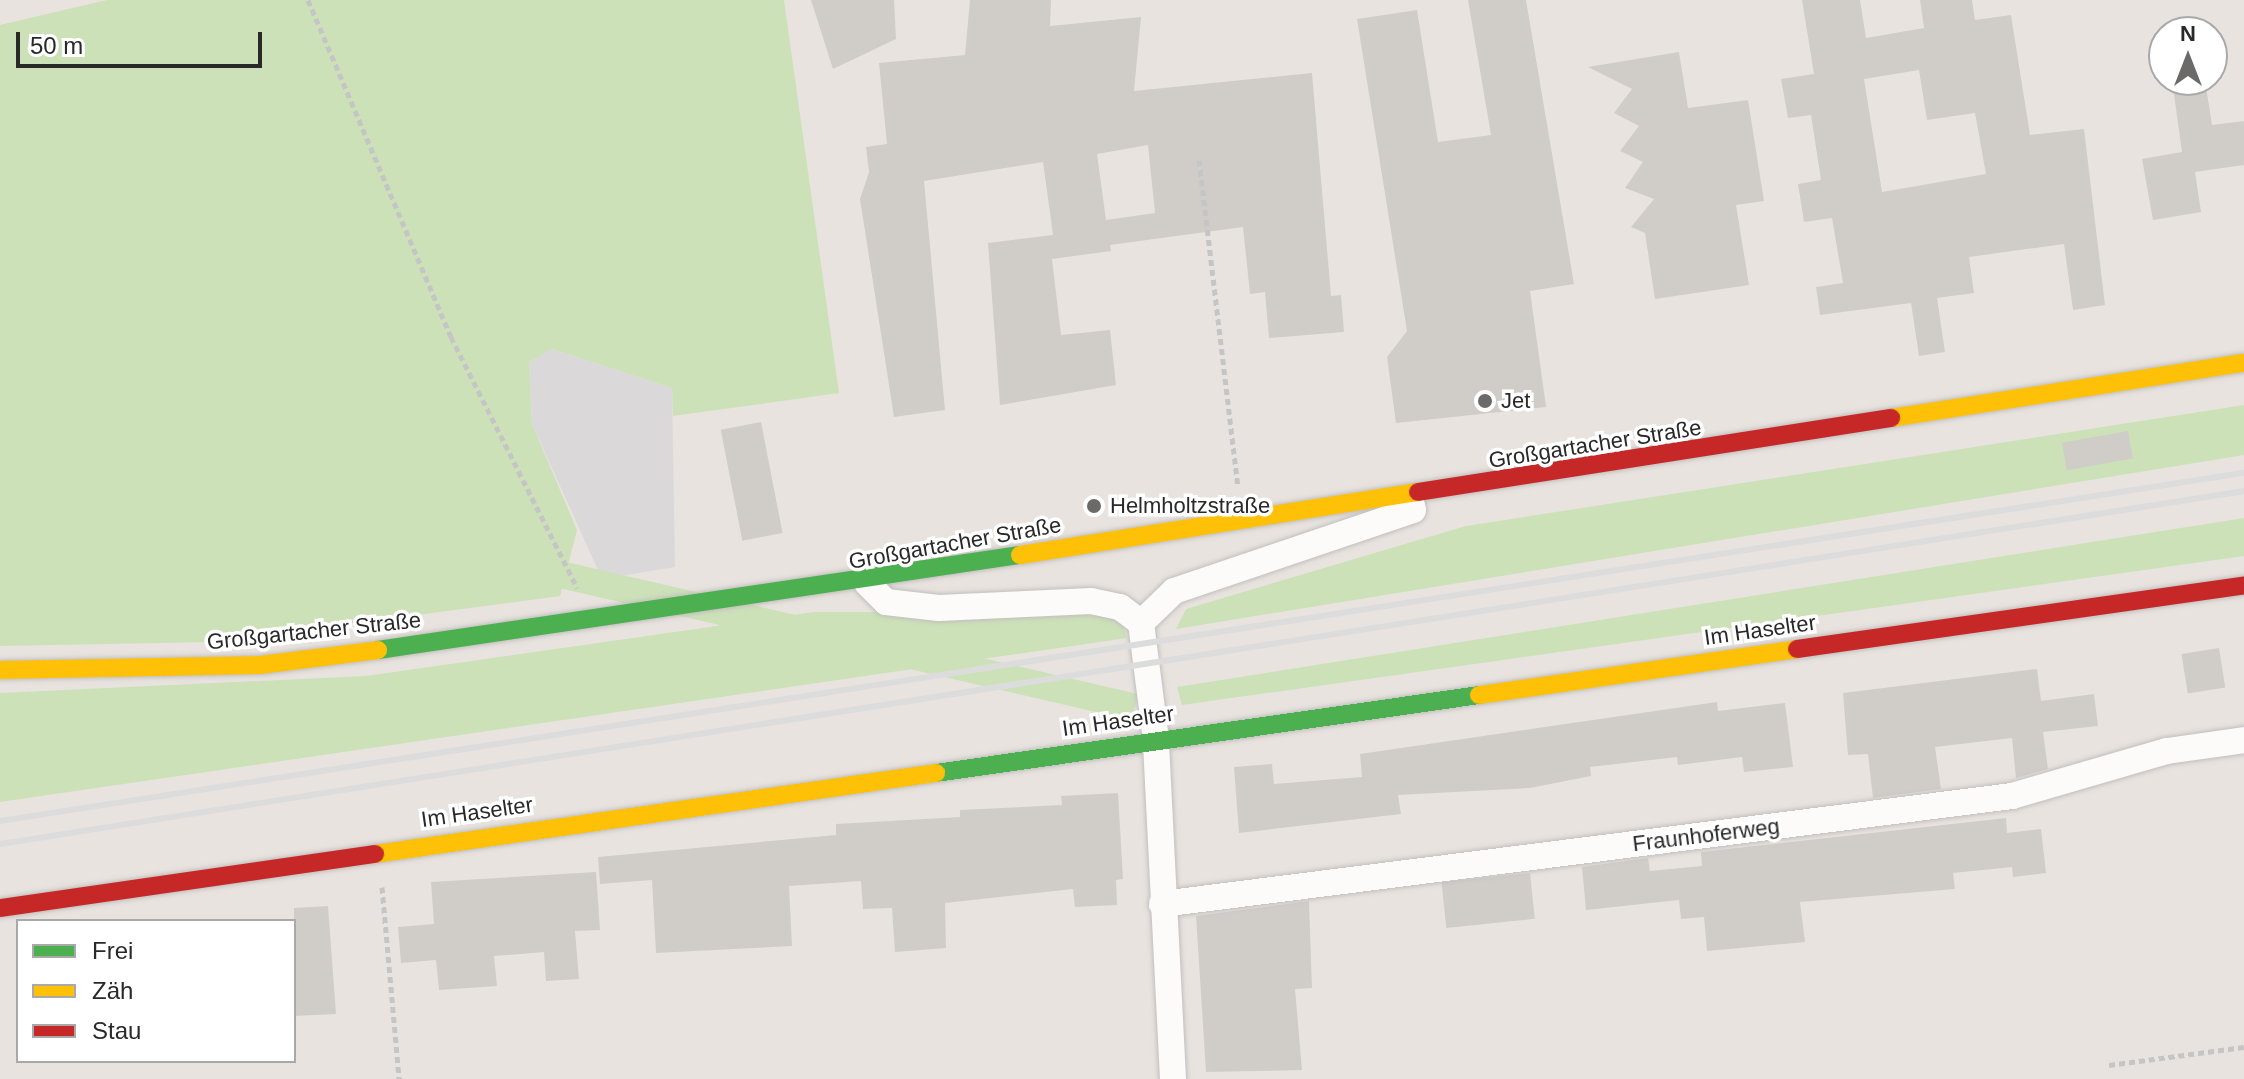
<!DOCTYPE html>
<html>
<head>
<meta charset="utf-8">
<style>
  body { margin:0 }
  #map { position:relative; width:2244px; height:1079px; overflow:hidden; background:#e8e3de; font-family:Helvetica,sans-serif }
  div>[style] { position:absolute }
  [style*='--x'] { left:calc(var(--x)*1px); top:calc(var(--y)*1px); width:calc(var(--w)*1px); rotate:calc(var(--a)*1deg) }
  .industrial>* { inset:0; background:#dbd8da }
  .green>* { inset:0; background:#cce1b8; transform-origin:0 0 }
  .building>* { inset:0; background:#d0cdc9; transform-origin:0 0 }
  .path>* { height:5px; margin-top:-2.5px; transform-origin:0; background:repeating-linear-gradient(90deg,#c6c5c5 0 6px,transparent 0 10px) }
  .roads { filter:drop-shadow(0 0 2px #c1bfbf) drop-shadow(0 0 2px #c1bfbf) }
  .street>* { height:26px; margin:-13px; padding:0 13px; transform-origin:13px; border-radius:13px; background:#fcfbfa }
  .fast>* { height:18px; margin:-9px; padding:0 9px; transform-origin:9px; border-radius:9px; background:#4caf50 }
  .slow>* { height:18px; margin:-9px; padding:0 9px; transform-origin:9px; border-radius:9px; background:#ffc107 }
  .jam>* { height:18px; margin:-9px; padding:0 9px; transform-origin:9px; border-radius:9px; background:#c62828 }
  .rail>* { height:6px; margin:-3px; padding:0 3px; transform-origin:3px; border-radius:3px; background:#dddcdd }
  .dots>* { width:22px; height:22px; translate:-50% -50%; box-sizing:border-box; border:4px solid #fff; border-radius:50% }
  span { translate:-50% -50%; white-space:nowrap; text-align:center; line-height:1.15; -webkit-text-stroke:7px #fff; paint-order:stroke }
  .poi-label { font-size:22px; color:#292929 }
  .left { translate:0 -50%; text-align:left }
  .street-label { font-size:22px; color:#292929 }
  .legend { position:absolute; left:16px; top:919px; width:280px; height:144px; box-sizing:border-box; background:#fff; border:2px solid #a9a9a9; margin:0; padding:10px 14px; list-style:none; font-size:24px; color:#292929 }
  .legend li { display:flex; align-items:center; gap:16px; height:40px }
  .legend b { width:40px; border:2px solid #a9a9a9 }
  .north { position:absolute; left:2148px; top:16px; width:80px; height:80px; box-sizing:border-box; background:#fff; border:2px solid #a9a9a9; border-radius:50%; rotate:0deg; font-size:22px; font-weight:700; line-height:32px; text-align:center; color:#292929 }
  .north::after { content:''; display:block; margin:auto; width:28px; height:36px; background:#6c6a68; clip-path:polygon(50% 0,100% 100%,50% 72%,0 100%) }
  .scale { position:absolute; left:16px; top:32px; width:246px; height:36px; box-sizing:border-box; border:4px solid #292929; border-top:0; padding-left:10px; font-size:24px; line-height:28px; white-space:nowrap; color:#292929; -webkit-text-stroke:6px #fff; paint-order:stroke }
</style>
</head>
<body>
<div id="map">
  <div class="industrial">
    <i style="clip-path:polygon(552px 349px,672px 388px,675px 567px,602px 579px,532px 424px,529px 362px)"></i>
  </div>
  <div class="green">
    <i style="clip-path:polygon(107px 0,784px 0,839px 393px,673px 416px,672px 388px,552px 349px,529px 362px,532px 424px,577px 530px,560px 596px,213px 642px,0 646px,0 25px)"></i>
    <i style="clip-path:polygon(2244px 405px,2244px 455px,1176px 629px,1186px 609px,1466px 526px)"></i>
    <i style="clip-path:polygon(2244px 518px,2244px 556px,1182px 705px,1177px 687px)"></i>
    <i style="clip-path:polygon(814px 612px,1096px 612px,1122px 622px,1127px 638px,0 802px,0 693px,366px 676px)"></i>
    <i style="left:1138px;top:694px;width:27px;height:1150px;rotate:103deg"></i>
  </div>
  <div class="building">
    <i style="clip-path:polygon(811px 0,894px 0,896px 39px,833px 69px)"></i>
    <i style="clip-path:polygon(evenodd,970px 0,1051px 0,1050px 26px,1141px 17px,1134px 91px,1312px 73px,1331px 296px,1341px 295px,1344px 332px,1269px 338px,1265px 292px,1250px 294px,1243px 227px,1110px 245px,1111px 251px,1052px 259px,1061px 335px,1110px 330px,1116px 385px,1000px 405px,988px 243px,1053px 235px,1043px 162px,924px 181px,945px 410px,894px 417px,860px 199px,869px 172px,866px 147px,887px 144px,879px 63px,965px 55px,970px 0,1148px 145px,1155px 213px,1106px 220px,1097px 154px,1148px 145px)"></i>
    <i style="clip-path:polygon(1468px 0,1526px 0,1574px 284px,1530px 291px,1546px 407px,1396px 423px,1387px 357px,1407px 331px,1357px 19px,1417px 10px,1438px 142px,1491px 135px)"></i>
    <i style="clip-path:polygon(evenodd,1802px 0,1860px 0,1866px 38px,1924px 28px,1920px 0,1972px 0,1975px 20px,2011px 15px,2030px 135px,2084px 129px,2105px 305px,2073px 310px,2064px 244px,1969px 257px,1974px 293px,1937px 298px,1945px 352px,1919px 356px,1911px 303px,1820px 315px,1816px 287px,1843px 283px,1832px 218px,1804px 222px,1798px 184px,1821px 180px,1811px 115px,1788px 118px,1781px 79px,1814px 74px,1802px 0,1919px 70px,1927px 120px,1975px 113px,1986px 174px,1882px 192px,1864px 79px,1919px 70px)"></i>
    <i style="clip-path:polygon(1679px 52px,1688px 108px,1748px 100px,1764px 201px,1736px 205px,1749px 285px,1655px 299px,1645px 233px,1631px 227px,1654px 199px,1625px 188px,1643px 162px,1620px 151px,1639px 126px,1614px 113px,1632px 89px,1588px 67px)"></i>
    <i style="clip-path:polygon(2172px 80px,2205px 80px,2212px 125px,2244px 121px,2244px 165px,2195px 172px,2201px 212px,2153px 220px,2142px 159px,2182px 152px)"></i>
    <i style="left:761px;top:422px;width:113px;height:41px;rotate:79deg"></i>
    <i style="left:2128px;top:431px;width:28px;height:67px;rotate:80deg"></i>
    <i style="left:2219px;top:648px;width:40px;height:38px;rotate:81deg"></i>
    <i style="clip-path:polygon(2037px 669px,2041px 701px,2094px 694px,2098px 726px,2043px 732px,2048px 769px,2016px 778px,2012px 738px,1935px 747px,1941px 789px,1873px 798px,1868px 754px,1848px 755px,1843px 693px)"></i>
    <i style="clip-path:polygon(1717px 702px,1718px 711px,1785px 703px,1793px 767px,1744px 772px,1742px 757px,1678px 765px,1677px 757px,1590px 767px,1591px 776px,1530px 788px,1398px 795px,1401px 814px,1239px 833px,1234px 767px,1272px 764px,1274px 784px,1362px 777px,1360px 754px)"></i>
    <i style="clip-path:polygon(1118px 793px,1123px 879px,1116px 880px,1117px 905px,1075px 907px,1073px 889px,945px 903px,946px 948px,895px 952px,892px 908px,863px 909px,861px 881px,789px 886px,792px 946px,656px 953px,652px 880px,600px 884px,598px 857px,836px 835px,836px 824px,960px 817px,960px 810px,1062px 805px,1061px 796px)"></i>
    <i style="clip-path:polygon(2006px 818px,2007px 833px,2041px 829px,2046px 873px,2013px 877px,2012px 867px,1953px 873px,1955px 889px,1800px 902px,1805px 942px,1707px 951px,1704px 917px,1681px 919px,1679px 900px,1586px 910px,1582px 867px,1648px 858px,1650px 871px,1702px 866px,1701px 852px)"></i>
    <i style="clip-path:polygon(596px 872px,600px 930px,575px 931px,579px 979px,546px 981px,544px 952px,494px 956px,497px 986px,439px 990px,436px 960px,401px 963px,398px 927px,434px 924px,431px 882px)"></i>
    <i style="left:1530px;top:873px;width:46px;height:89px;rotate:84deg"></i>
    <i style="clip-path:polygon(1309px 901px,1312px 988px,1295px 989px,1302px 1070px,1206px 1072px,1196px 916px)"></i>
    <i style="clip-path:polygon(328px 906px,336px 1014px,294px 1016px,294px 908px)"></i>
  </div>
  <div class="path">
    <i style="--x:308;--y:0;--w:366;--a:67"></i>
    <i style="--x:451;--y:337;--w:281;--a:63.3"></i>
    <i style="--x:1199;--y:160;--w:328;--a:83.2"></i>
    <i style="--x:382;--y:887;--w:193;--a:84.9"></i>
    <i style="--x:2109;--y:1065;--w:136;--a:-7.6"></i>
  </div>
  <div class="roads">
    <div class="street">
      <i style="--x:867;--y:583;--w:27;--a:45"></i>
      <i style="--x:886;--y:602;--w:53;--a:6.5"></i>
      <i style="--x:939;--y:608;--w:152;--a:-2.6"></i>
      <i style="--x:1091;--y:601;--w:30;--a:12"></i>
      <i style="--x:1120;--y:607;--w:26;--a:37"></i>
      <i style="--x:1162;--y:904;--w:857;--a:-7.24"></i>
      <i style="--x:2012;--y:796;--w:161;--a:-16.2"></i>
      <i style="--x:2167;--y:751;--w:78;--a:-8.1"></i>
      <i style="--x:1173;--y:1079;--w:339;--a:-92.9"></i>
      <i style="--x:1156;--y:740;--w:118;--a:-97.3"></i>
      <i style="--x:1141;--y:623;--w:46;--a:-44.1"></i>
      <i style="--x:1174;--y:591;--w:252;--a:-18.7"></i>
      <i style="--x:1413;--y:510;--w:8;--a:-104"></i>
    </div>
    <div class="fast">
      <i style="--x:378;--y:650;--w:649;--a:-8.42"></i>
      <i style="--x:936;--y:773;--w:549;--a:-8.17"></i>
    </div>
    <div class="slow">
      <i style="--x:1891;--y:418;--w:357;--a:-8.9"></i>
      <i style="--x:1020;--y:555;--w:403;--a:-9"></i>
      <i style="--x:0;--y:670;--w:260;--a:-1.1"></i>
      <i style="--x:260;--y:665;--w:119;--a:-7.2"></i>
      <i style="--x:1479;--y:695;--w:321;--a:-8.2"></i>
      <i style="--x:375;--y:854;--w:567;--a:-8.22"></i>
    </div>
    <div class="jam">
      <i style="--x:1418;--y:492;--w:479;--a:-8.9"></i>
      <i style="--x:1797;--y:649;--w:452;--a:-8.1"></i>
      <i style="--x:0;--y:908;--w:379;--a:-8.2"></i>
    </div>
  </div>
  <div class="rail">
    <i style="--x:0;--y:821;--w:2271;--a:-8.82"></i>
    <i style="--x:0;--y:844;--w:2272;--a:-8.94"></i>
  </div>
  <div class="dots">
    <i style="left:1485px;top:401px;background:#6c6a68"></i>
    <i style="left:1094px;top:506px;background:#6c6a68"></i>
  </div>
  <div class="poi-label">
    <span class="left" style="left:1501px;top:401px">Jet</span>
    <span class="left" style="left:1110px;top:506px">Helmholtzstraße</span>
  </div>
  <div class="street-label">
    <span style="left:1595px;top:444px;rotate:-9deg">Großgartacher Straße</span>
    <span style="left:955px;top:543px;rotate:-10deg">Großgartacher Straße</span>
    <span style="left:1760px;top:630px;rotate:-8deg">Im Haselter</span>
    <span style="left:314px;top:631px;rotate:-6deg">Großgartacher Straße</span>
    <span style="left:1118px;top:721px;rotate:-8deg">Im Haselter</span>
    <span style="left:477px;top:812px;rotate:-8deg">Im Haselter</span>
    <span style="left:1706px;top:835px;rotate:-7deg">Fraunhoferweg</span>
  </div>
  <ul class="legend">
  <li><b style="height:10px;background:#4caf50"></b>Frei</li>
  <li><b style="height:10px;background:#ffc107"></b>Zäh</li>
  <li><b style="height:10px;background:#c62828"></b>Stau</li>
  </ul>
  <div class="north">N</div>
  <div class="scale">50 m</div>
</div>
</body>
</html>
